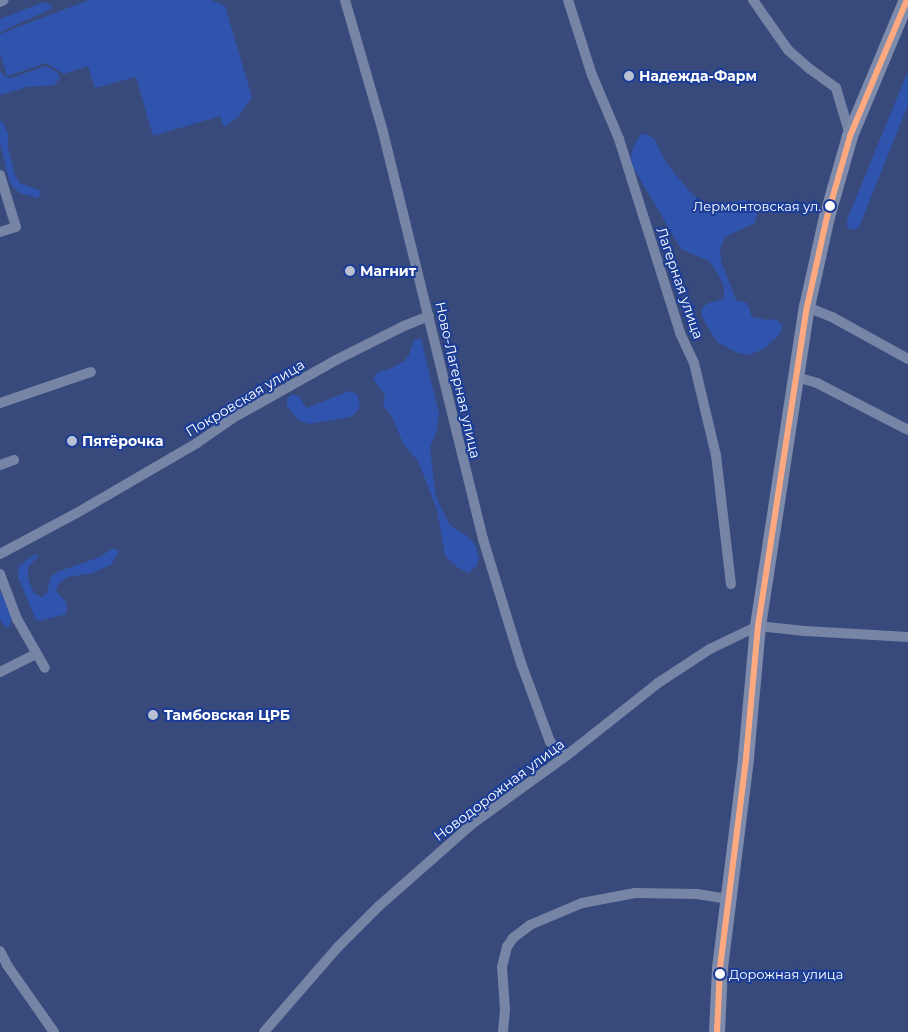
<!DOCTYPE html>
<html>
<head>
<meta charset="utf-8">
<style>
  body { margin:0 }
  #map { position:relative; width:908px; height:1032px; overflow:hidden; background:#384a7b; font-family:Montserrat,sans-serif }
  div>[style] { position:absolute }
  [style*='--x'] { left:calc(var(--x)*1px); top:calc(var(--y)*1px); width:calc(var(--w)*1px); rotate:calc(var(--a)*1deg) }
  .green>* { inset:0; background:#3054ad }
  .street>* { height:10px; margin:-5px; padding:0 5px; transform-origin:5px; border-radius:5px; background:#7684a6 }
  .primary>* { height:16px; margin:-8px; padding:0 8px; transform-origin:8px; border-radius:8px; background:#7f8bab }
  .bus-1>* { height:6px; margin:-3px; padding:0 3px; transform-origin:3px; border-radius:3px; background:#ffa980 }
  .dots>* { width:14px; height:14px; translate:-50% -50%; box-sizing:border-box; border:2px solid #1b3d98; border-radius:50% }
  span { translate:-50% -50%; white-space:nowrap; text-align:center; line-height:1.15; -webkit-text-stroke:4px #1b3d98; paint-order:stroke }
  .bus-label { font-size:13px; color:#fff }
  .right { translate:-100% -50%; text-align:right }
  .left { translate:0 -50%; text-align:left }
  .poi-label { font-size:14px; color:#fff; font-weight:700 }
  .street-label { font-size:14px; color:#fff }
</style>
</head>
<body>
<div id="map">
  <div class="green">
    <i style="clip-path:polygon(89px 0,211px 0,225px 6px,252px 97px,239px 116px,224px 127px,220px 116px,153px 136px,136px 77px,95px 88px,88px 66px,64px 74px,46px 63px,7px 76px,0 53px,0 34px)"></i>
    <i style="clip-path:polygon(44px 2px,52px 6px,51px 9px,0 32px,0 19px)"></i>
    <i style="clip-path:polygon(46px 66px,57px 72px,60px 79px,54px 85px,27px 87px,0 95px,0 71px,4px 76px,11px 78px)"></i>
    <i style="clip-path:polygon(908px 71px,908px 105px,859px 227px,855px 230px,850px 229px,847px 227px,847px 220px)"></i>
    <i style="clip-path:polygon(0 121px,3px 122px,8px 134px,8px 147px,15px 175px,20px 183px,41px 191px,38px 198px,20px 193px,10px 184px,0 142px)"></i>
    <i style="clip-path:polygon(641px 134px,645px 134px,654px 139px,667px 164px,692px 194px,702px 203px,716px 205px,744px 200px,753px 203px,757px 213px,755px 223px,725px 237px,720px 250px,722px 264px,736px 300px,747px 303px,752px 317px,768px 320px,775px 319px,783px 325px,780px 334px,764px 349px,748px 355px,738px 353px,717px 342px,705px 322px,701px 313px,703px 307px,709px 303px,722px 299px,724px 296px,724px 287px,717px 272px,709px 261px,681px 249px,630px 162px,633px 147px)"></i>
    <i style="clip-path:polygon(421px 338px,439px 414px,437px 430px,430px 448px,436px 497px,450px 525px,467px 536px,475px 544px,479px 558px,477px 566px,468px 573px,457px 567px,445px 556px,437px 509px,418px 461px,404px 445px,391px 415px,383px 406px,385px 395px,373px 379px,378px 372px,390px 369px,404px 361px,409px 355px,414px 340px)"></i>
    <i style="clip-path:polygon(350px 391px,357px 394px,360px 405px,357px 412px,350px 417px,310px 424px,299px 421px,287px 406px,287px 398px,293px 394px,300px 397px,306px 408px)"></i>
    <i style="clip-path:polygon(113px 548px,119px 551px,111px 565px,92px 573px,68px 577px,58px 584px,56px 591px,67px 603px,66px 614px,39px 621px,36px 620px,18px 577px,19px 566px,35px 554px,38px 557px,28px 567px,28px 579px,34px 593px,41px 597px,47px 593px,51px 577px,57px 572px,100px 557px)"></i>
    <i style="clip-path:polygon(0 591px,13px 616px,9px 627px,5px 627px,0 620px)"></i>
  </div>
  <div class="street">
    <i style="--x:345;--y:0;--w:137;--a:73.9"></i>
    <i style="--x:383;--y:132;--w:419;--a:76.2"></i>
    <i style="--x:483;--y:539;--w:130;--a:73"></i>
    <i style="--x:521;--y:663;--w:84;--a:69.8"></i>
    <i style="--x:550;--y:742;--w:21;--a:41"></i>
    <i style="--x:568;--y:0;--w:79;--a:72.3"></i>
    <i style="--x:592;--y:75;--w:69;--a:67.1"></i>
    <i style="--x:619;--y:139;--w:203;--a:72.5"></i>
    <i style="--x:680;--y:333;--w:33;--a:65"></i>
    <i style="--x:694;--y:363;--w:95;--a:76.6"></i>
    <i style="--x:716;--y:455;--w:130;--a:83.4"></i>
    <i style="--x:753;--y:0;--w:61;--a:55"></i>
    <i style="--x:788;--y:50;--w:29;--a:41"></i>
    <i style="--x:810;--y:69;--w:32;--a:36"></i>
    <i style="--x:836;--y:88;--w:49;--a:73.4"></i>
    <i style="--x:0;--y:2;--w:4;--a:-27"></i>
    <i style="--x:0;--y:175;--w:54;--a:72.9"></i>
    <i style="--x:16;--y:227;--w:17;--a:163"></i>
    <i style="--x:807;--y:307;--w:27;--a:22"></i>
    <i style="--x:832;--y:317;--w:87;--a:28.9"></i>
    <i style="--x:796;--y:377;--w:22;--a:16"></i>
    <i style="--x:817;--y:383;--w:102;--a:27.3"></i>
    <i style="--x:0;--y:403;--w:96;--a:-18.8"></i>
    <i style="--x:0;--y:465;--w:15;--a:-20"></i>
    <i style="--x:0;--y:554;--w:85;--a:-28.1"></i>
    <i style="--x:75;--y:514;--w:141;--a:-30.2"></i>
    <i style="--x:197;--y:443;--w:44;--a:-34.8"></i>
    <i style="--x:233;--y:418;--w:118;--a:-29.4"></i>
    <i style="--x:336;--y:360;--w:76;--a:-26.6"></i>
    <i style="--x:404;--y:326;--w:27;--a:-22"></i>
    <i style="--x:0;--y:574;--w:48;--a:69.3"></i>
    <i style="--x:17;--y:619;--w:56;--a:60.3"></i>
    <i style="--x:0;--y:672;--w:40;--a:-26.6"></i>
    <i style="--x:0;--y:951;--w:16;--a:63"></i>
    <i style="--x:7;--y:965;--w:82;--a:55"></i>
    <i style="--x:264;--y:1032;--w:111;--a:-49"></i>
    <i style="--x:337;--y:948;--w:59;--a:-45"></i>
    <i style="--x:379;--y:906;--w:124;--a:-41.4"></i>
    <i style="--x:472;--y:824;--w:116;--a:-35.9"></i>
    <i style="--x:566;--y:756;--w:117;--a:-38.4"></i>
    <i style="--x:658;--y:683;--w:62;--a:-33.2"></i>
    <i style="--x:710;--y:649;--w:53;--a:-25.6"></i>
    <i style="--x:758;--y:626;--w:47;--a:6.1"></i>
    <i style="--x:805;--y:631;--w:103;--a:3.3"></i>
    <i style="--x:503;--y:1032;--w:22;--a:-85"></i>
    <i style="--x:505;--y:1010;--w:43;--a:-94"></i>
    <i style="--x:502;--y:967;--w:21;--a:-76"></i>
    <i style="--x:507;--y:947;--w:11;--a:-56"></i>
    <i style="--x:513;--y:938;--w:21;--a:-37"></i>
    <i style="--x:530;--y:925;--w:56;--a:-22.9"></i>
    <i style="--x:582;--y:903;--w:54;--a:-10.7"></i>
    <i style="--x:635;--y:893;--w:62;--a:0.9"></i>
    <i style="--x:697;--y:894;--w:30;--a:9"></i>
  </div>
  <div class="primary">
    <i style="--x:717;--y:1032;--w:64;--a:-87.3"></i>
    <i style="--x:720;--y:968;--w:212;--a:-82.9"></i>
    <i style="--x:746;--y:758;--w:133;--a:-84.8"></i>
    <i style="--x:758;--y:626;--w:323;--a:-81.3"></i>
    <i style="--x:807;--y:307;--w:92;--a:-77.5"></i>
    <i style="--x:827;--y:217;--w:84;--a:-74.1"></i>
    <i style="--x:850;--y:136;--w:147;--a:-67.3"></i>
  </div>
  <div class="bus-1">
    <i style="--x:717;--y:1032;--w:64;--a:-87.3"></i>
    <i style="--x:720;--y:968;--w:212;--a:-82.9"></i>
    <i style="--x:746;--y:758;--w:133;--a:-84.8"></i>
    <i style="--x:758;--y:626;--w:323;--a:-81.3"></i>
    <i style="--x:807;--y:307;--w:92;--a:-77.5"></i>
    <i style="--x:827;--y:217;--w:84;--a:-74.1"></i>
    <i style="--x:850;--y:136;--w:147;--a:-67.3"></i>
  </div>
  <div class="dots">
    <i style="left:629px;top:76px;background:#b9c0d1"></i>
    <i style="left:830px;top:206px;background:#fff"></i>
    <i style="left:350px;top:271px;background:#b9c0d1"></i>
    <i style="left:72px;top:441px;background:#b9c0d1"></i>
    <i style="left:153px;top:715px;background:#b9c0d1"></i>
    <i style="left:720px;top:974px;background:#fff"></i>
  </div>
  <div class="bus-label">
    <span class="right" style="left:821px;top:206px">Лермонтовская ул.</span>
    <span class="left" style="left:729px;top:974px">Дорожная улица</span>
  </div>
  <div class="poi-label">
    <span class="left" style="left:639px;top:76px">Надежда-Фарм</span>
    <span class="left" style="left:360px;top:271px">Магнит</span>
    <span class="left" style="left:82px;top:441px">Пятёрочка</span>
    <span class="left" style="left:164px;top:715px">Тамбовская ЦРБ</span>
  </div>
  <div class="street-label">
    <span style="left:680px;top:283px;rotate:71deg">Лагерная улица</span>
    <span style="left:458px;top:380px;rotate:77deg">Ново-Лагерная улица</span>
    <span style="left:245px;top:398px;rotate:-31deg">Покровская улица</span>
    <span style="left:499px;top:790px;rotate:-37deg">Новодорожная улица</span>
  </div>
</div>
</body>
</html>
